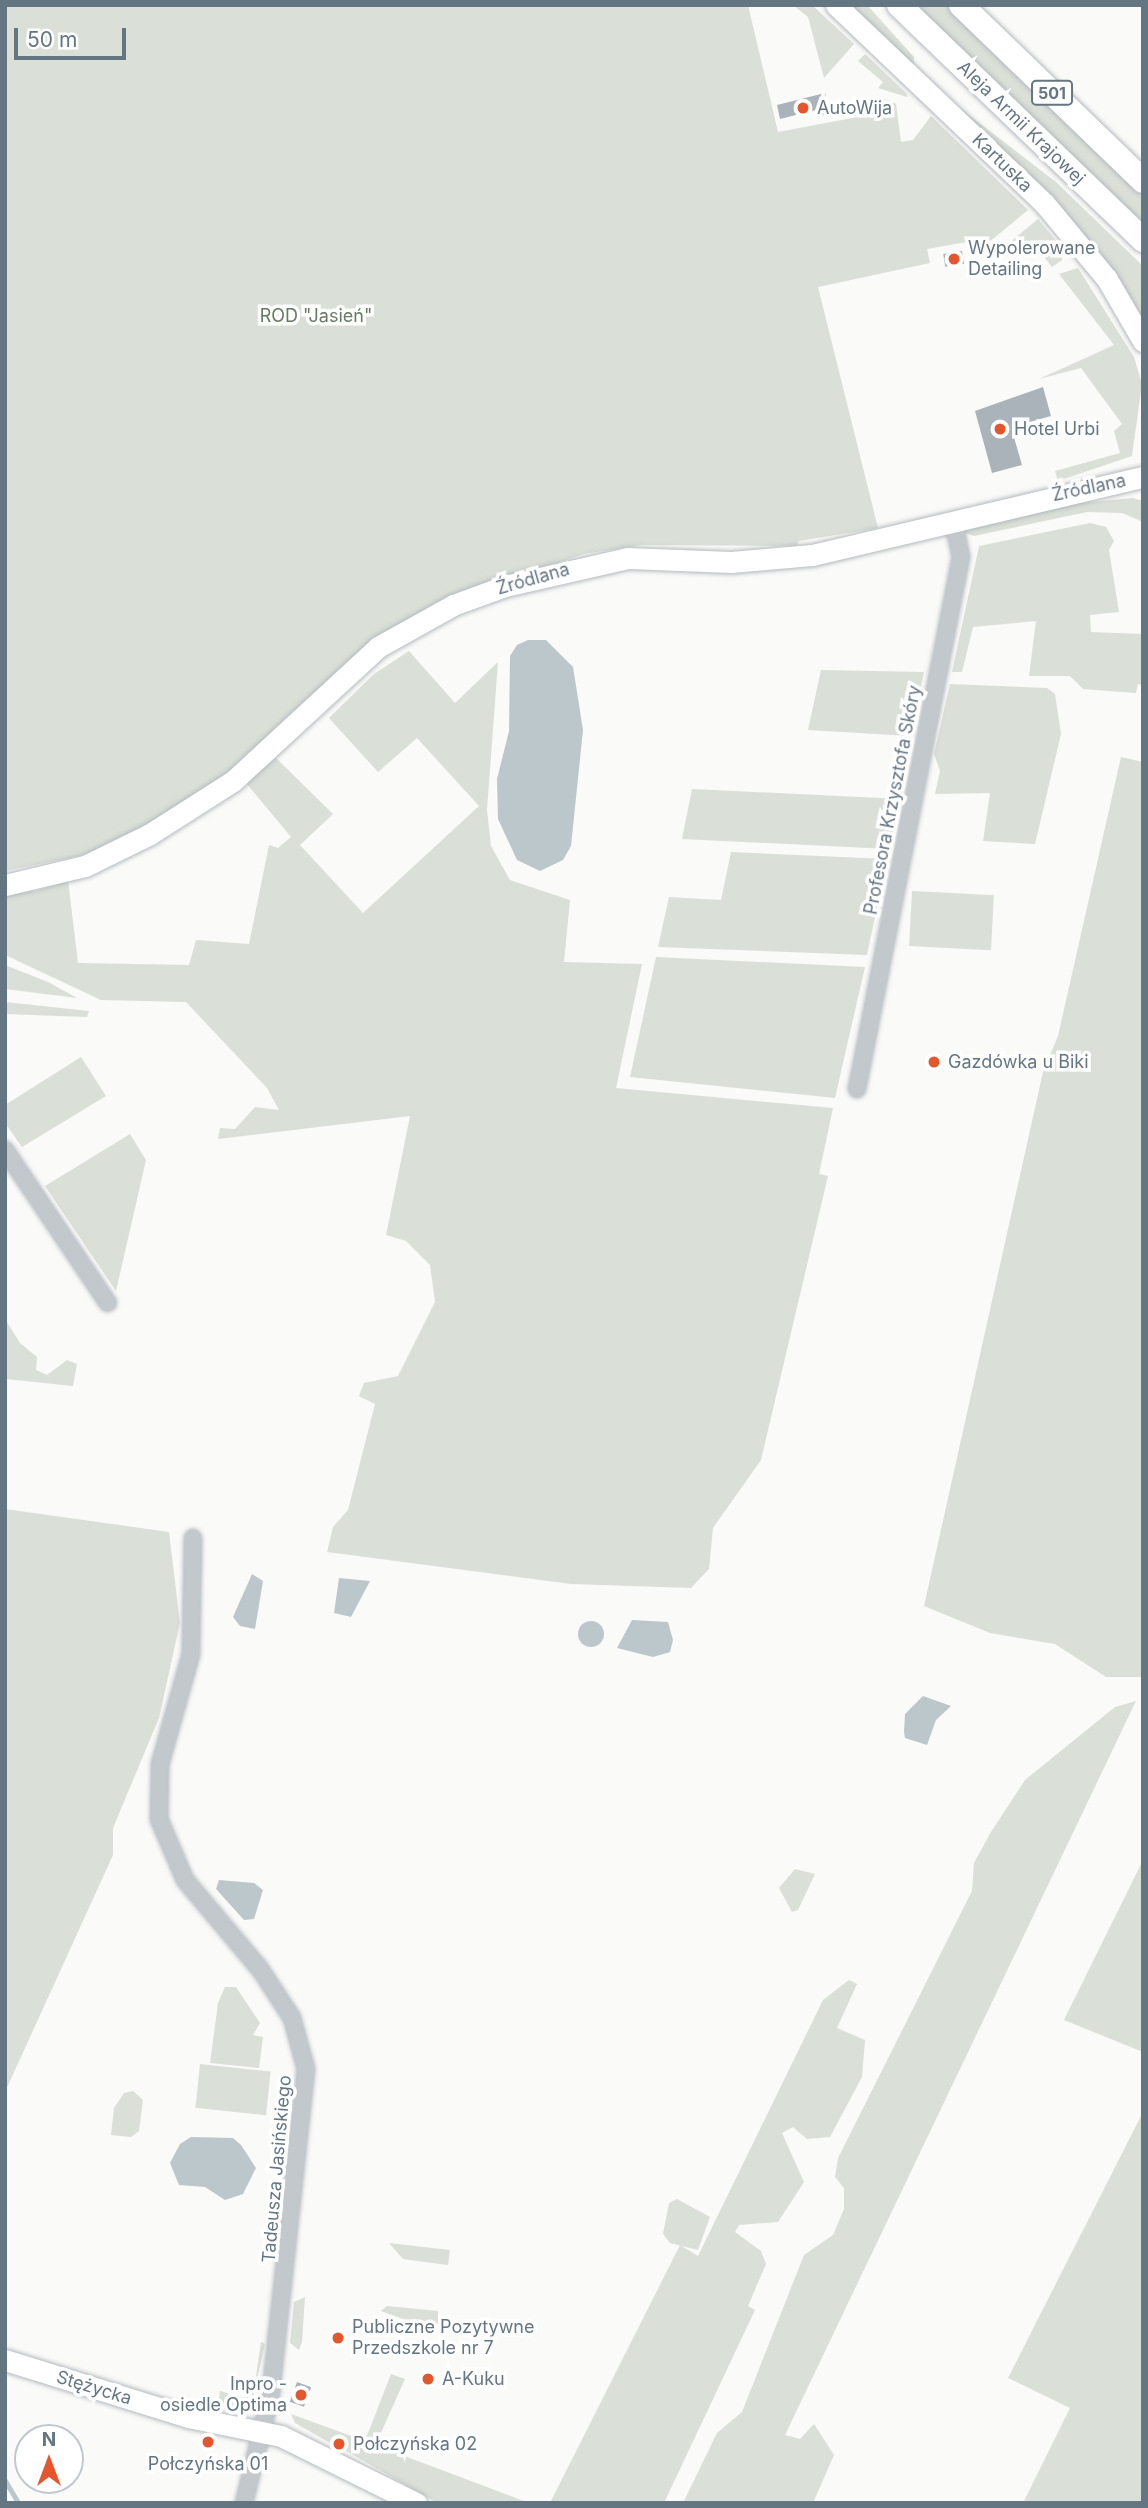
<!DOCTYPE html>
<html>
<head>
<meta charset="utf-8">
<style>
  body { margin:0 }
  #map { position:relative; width:1148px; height:2508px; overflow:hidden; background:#fafaf8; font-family:Inter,sans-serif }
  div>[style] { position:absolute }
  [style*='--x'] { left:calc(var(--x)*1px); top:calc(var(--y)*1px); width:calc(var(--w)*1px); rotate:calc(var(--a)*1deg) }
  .green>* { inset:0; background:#dadfd7; transform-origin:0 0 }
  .water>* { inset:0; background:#bbc7cb }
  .round { border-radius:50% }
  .stream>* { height:4.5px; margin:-2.25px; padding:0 2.25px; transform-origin:2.25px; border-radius:2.25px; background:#bbc7cb }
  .building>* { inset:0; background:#aab3b9; transform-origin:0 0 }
  .roads { filter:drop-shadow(0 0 2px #b3babf) drop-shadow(0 0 2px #b3babf) }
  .street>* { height:16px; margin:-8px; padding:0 8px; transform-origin:8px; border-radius:8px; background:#c3c8cc }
  .secondary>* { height:21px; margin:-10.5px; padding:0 10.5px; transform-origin:10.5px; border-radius:10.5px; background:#fff }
  .primary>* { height:24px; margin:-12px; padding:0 12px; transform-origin:12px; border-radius:12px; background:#fff }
  .dots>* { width:19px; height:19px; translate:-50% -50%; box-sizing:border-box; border:4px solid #fff; border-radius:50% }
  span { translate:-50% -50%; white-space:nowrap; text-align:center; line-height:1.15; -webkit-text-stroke:7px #fff; paint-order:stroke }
  .shield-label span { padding:2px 5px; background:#fff; border:2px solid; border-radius:5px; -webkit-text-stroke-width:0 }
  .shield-label { font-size:16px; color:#657683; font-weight:700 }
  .poi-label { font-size:18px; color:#657683 }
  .left { translate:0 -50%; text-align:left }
  .right { translate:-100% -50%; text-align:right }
  .street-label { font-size:18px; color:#657683 }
  .park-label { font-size:18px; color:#687a64 }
  .frame { position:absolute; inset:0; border:7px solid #657683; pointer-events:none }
  .north { position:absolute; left:14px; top:2424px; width:70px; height:70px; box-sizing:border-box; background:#fff; border:2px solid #c1c8cd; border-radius:50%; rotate:0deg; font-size:19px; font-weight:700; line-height:28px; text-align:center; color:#657683 }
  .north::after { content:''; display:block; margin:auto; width:24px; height:32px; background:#e4572e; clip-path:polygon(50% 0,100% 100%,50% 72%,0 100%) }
  .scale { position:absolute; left:14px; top:28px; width:112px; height:32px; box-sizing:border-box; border:4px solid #657683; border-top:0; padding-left:9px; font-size:21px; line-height:24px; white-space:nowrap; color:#657683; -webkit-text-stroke:5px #fff; paint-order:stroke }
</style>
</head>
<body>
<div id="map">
  <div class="green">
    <i style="clip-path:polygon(5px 5px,748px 5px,778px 132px,879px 113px,877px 99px,888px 100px,896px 104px,901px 142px,913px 140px,931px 116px,1028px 210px,988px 243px,984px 239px,927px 249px,930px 263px,818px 287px,878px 528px,799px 541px,796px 546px,641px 545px,584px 554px,449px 598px,370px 643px,238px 767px,143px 827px,89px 854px,5px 871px)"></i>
    <i style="clip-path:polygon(793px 5px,812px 5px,854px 44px,824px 78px,808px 17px)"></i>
    <i style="clip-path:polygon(849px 5px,867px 5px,914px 57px,914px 65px,960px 108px,1056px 182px,1143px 266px,1143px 323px)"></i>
    <i style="clip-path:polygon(911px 5px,946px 5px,1061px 115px,1143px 195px,1143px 228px)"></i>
    <i style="clip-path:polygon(865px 54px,907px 94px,907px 97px,878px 88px,883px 82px,858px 61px)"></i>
    <i style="clip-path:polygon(1038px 219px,1062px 248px,1062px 260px,1052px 267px,1039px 250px,1001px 257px,997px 253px)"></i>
    <i style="clip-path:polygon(1078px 268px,1134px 357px,1142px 384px,1132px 456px,1058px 481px,1055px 471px,1120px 453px,1114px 431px,1122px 424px,1081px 368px,1039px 379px,1114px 345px,1059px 274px)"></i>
    <i style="clip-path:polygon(1133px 498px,1143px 501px,1143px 522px,1122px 513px,1087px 512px,974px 536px,965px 533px,966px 528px,1068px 504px)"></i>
    <i style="clip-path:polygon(1090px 523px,1106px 527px,1114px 541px,1109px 550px,1119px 612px,1090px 615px,1091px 632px,1143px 634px,1143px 685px,1138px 684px,1136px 693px,1083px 689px,1070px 676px,1029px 676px,1036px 621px,973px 627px,962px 672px,952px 672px,979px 546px)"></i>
    <i style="clip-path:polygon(409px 651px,455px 703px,498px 662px,487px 810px,491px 846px,510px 880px,570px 900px,564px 962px,642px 964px,616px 1088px,833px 1108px,819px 1174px,828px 1176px,761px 1460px,713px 1528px,709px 1569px,691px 1588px,571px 1584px,327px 1552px,333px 1527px,348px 1510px,375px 1404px,359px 1396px,364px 1383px,398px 1376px,435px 1302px,430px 1265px,406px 1241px,386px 1235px,410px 1116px,218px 1139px,220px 1128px,235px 1129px,255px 1107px,279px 1110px,267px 1088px,186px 1002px,101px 1000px,5px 955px,5px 893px,36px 891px,68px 880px,78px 963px,189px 965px,196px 940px,249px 944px,269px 845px,278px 848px,291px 837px,246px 783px,276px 758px,333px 814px,300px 845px,363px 913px,479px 806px,417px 738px,378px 772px,329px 718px,374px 674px)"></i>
    <i style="clip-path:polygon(821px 670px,924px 672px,910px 736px,808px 730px)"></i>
    <i style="clip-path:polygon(950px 684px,1047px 688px,1055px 694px,1061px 734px,1035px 844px,983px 841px,990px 793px,935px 794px,940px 771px,934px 754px)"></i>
    <i style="clip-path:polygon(1121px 757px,1143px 762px,1143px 1677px,1106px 1677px,1055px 1644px,990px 1633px,924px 1606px,1043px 1072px,1058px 1036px)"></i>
    <i style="clip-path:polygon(692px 789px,693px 789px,901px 799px,889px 849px,682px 839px)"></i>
    <i style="clip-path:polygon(731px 852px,887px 859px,867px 955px,658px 947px,669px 897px,721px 900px)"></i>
    <i style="left:912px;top:891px;width:82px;height:55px;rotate:3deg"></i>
    <i style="clip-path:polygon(656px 957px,865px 967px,835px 1098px,630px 1077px)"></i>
    <i style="clip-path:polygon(5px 965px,48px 982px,77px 998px,5px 989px)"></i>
    <i style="clip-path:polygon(5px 1002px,89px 1011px,87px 1017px,5px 1014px)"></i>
    <i style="clip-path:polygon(81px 1057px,106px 1096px,22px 1147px,5px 1123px,5px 1105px)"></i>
    <i style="clip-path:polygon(130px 1134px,146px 1160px,116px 1291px,45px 1186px)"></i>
    <i style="clip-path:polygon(5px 1319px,20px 1343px,37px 1357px,36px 1370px,47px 1375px,67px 1360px,77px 1364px,73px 1386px,5px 1379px)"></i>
    <i style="clip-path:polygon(5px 1509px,169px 1532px,180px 1623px,159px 1718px,113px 1828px,113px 1855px,5px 2092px)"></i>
    <i style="clip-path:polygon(1136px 1701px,785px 2435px,800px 2439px,814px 2424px,834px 2455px,813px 2503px,683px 2503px,717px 2433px,742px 2412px,804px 2255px,833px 2235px,844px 2209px,844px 2188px,835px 2177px,838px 2158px,972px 1891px,974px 1863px,991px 1832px,1025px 1780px,1115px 1707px)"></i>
    <i style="clip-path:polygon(1143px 1860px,1143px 2052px,1064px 2020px)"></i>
    <i style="clip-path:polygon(795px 1869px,815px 1874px,798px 1910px,792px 1912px,779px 1888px)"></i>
    <i style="clip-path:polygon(849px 1980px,857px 1984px,837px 2028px,865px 2040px,862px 2077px,830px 2137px,807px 2139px,793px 2127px,782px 2133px,804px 2182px,778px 2222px,739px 2225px,735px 2232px,761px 2251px,766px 2264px,748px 2306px,755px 2310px,664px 2503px,550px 2503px,680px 2245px,698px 2256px,823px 2000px)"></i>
    <i style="clip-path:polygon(225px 1987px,236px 1987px,260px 2023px,253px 2035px,263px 2037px,259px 2068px,210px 2063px,218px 2003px)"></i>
    <i style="left:200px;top:2064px;width:71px;height:44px;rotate:6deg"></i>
    <i style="clip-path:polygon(133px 2091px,143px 2100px,139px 2131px,131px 2137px,111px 2135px,114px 2108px,124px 2093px)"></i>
    <i style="clip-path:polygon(1143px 2112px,1143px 2503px,1023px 2503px,1070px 2408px,1008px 2378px)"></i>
    <i style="clip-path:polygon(677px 2199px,710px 2217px,698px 2250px,670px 2243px,663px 2234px,669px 2203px)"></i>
    <i style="clip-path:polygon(389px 2243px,450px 2250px,448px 2265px,403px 2259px)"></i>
    <i style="clip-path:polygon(305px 2297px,302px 2342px,299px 2350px,290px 2343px,294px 2302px)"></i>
    <i style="clip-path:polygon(387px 2306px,438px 2311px,438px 2322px,435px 2328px,414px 2323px,381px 2311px)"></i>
    <i style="clip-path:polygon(261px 2342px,265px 2344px,252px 2402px,238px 2411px,218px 2409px,220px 2391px,243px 2398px,254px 2390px)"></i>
    <i style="clip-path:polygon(391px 2374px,405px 2379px,376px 2444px,370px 2443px,529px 2503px,437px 2503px,341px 2448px,342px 2443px,332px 2444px,295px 2423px,291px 2414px,365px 2441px)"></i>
  </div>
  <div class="water">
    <i style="clip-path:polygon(528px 640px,546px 640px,573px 667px,583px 730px,571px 846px,563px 860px,540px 871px,517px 860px,498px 819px,497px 779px,509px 731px,510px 656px,517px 645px)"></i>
    <i style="clip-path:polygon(252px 1574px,263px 1581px,255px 1629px,240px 1626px,233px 1617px)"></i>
    <i style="clip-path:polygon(339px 1578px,370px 1581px,351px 1617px,334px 1613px)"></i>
    <i style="clip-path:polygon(632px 1620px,668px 1622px,673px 1640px,670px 1652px,653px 1657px,617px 1648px)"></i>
    <i class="round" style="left:578px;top:1621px;width:26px;height:26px"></i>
    <i style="clip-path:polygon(923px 1696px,951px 1706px,936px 1720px,927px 1745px,905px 1738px,904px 1732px,905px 1714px)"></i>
    <i style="clip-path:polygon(219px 1880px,254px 1883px,263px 1890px,254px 1919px,244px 1920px,216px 1889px)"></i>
    <i style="clip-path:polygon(191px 2137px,233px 2138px,241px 2145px,256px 2168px,243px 2194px,225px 2200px,205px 2187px,179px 2185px,170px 2163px,180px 2144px)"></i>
  </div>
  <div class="stream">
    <i style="--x:5;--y:2480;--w:27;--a:59"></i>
  </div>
  <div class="building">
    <i style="clip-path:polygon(825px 93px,830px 113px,818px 117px,816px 110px,780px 119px,777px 105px)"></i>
    <i style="left:962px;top:251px;width:13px;height:19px;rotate:81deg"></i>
    <i style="clip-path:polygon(1043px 387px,1051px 416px,1019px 425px,1021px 432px,1013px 434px,1022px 465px,992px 473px,975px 411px)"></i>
    <i style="left:297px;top:2382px;width:15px;height:21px;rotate:20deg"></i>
  </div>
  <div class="roads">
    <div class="street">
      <i style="--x:857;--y:1089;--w:542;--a:-78.94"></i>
      <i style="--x:961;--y:557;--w:38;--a:-102"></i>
      <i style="--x:5;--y:1150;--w:184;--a:56.1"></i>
      <i style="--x:193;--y:1538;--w:116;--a:91"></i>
      <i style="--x:191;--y:1654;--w:114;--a:105.7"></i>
      <i style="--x:160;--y:1764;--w:55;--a:91"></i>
      <i style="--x:159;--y:1819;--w:66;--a:66.9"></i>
      <i style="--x:185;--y:1880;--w:116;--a:49.9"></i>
      <i style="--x:260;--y:1969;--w:59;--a:56.9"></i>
      <i style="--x:292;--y:2018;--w:53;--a:74.6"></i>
      <i style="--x:306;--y:2069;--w:326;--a:96.2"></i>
      <i style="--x:271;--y:2393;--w:113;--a:103.8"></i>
    </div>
    <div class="secondary">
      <i style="--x:836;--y:5;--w:287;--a:43.6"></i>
      <i style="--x:1044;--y:203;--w:99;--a:50.3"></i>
      <i style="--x:1107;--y:279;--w:72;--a:59.9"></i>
      <i style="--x:5;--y:885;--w:82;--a:-13.4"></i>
      <i style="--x:85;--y:866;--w:72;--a:-26.2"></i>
      <i style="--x:150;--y:834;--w:98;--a:-32.6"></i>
      <i style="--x:233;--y:781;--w:197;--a:-42.7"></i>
      <i style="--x:378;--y:647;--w:86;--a:-29.2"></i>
      <i style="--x:453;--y:605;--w:55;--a:-20.1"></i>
      <i style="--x:505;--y:586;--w:126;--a:-12.8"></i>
      <i style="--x:628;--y:558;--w:103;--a:2.2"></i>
      <i style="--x:731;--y:562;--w:81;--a:-4.9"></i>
      <i style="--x:812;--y:555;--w:340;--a:-13.3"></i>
      <i style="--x:5;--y:2360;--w:192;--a:17.3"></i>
      <i style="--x:188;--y:2417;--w:95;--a:11.5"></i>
      <i style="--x:281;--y:2436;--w:151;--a:26.4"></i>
    </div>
    <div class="primary">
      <i style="--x:899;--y:5;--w:339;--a:43.9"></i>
      <i style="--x:961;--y:5;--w:253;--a:44"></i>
    </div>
  </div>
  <div class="dots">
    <i style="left:803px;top:108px;background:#e4572e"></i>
    <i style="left:954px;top:259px;background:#e4572e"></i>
    <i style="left:1000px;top:429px;background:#e4572e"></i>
    <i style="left:934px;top:1062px;background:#e4572e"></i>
    <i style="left:338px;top:2338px;background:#e4572e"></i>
    <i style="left:428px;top:2379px;background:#e4572e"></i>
    <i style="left:301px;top:2395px;background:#e4572e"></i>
    <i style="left:208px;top:2442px;background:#e4572e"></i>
    <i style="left:339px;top:2444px;background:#e4572e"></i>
  </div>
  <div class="shield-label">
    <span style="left:1052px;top:93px">501</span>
  </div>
  <div class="poi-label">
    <span class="left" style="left:817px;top:108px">AutoWija</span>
    <span class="left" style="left:968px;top:259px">Wypolerowane<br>Detailing</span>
    <span class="left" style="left:1014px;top:429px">Hotel Urbi</span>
    <span class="left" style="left:948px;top:1062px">Gazdówka u Biki</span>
    <span class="left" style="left:352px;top:2338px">Publiczne Pozytywne<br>Przedszkole nr 7</span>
    <span class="left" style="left:442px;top:2379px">A-Kuku</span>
    <span class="right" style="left:287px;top:2395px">Inpro -<br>osiedle Optima</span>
    <span class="left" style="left:353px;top:2444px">Połczyńska 02</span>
    <span style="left:208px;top:2464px">Połczyńska 01</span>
  </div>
  <div class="street-label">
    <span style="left:1021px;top:123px;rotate:44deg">Aleja Armii Krajowej</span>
    <span style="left:1002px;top:163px;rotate:44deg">Kartuska</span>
    <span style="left:1089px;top:488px;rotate:-12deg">Źródlana</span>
    <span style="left:533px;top:579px;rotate:-16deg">Źródlana</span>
    <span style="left:893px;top:800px;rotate:-79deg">Profesora Krzysztofa Skóry</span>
    <span style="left:277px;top:2169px;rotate:-85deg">Tadeusza Jasińskiego</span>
    <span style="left:94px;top:2388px;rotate:17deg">Stężycka</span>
  </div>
  <div class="park-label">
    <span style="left:316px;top:316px">ROD "Jasień"</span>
  </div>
  <div class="frame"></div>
  <div class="north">N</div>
  <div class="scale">50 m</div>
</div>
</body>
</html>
